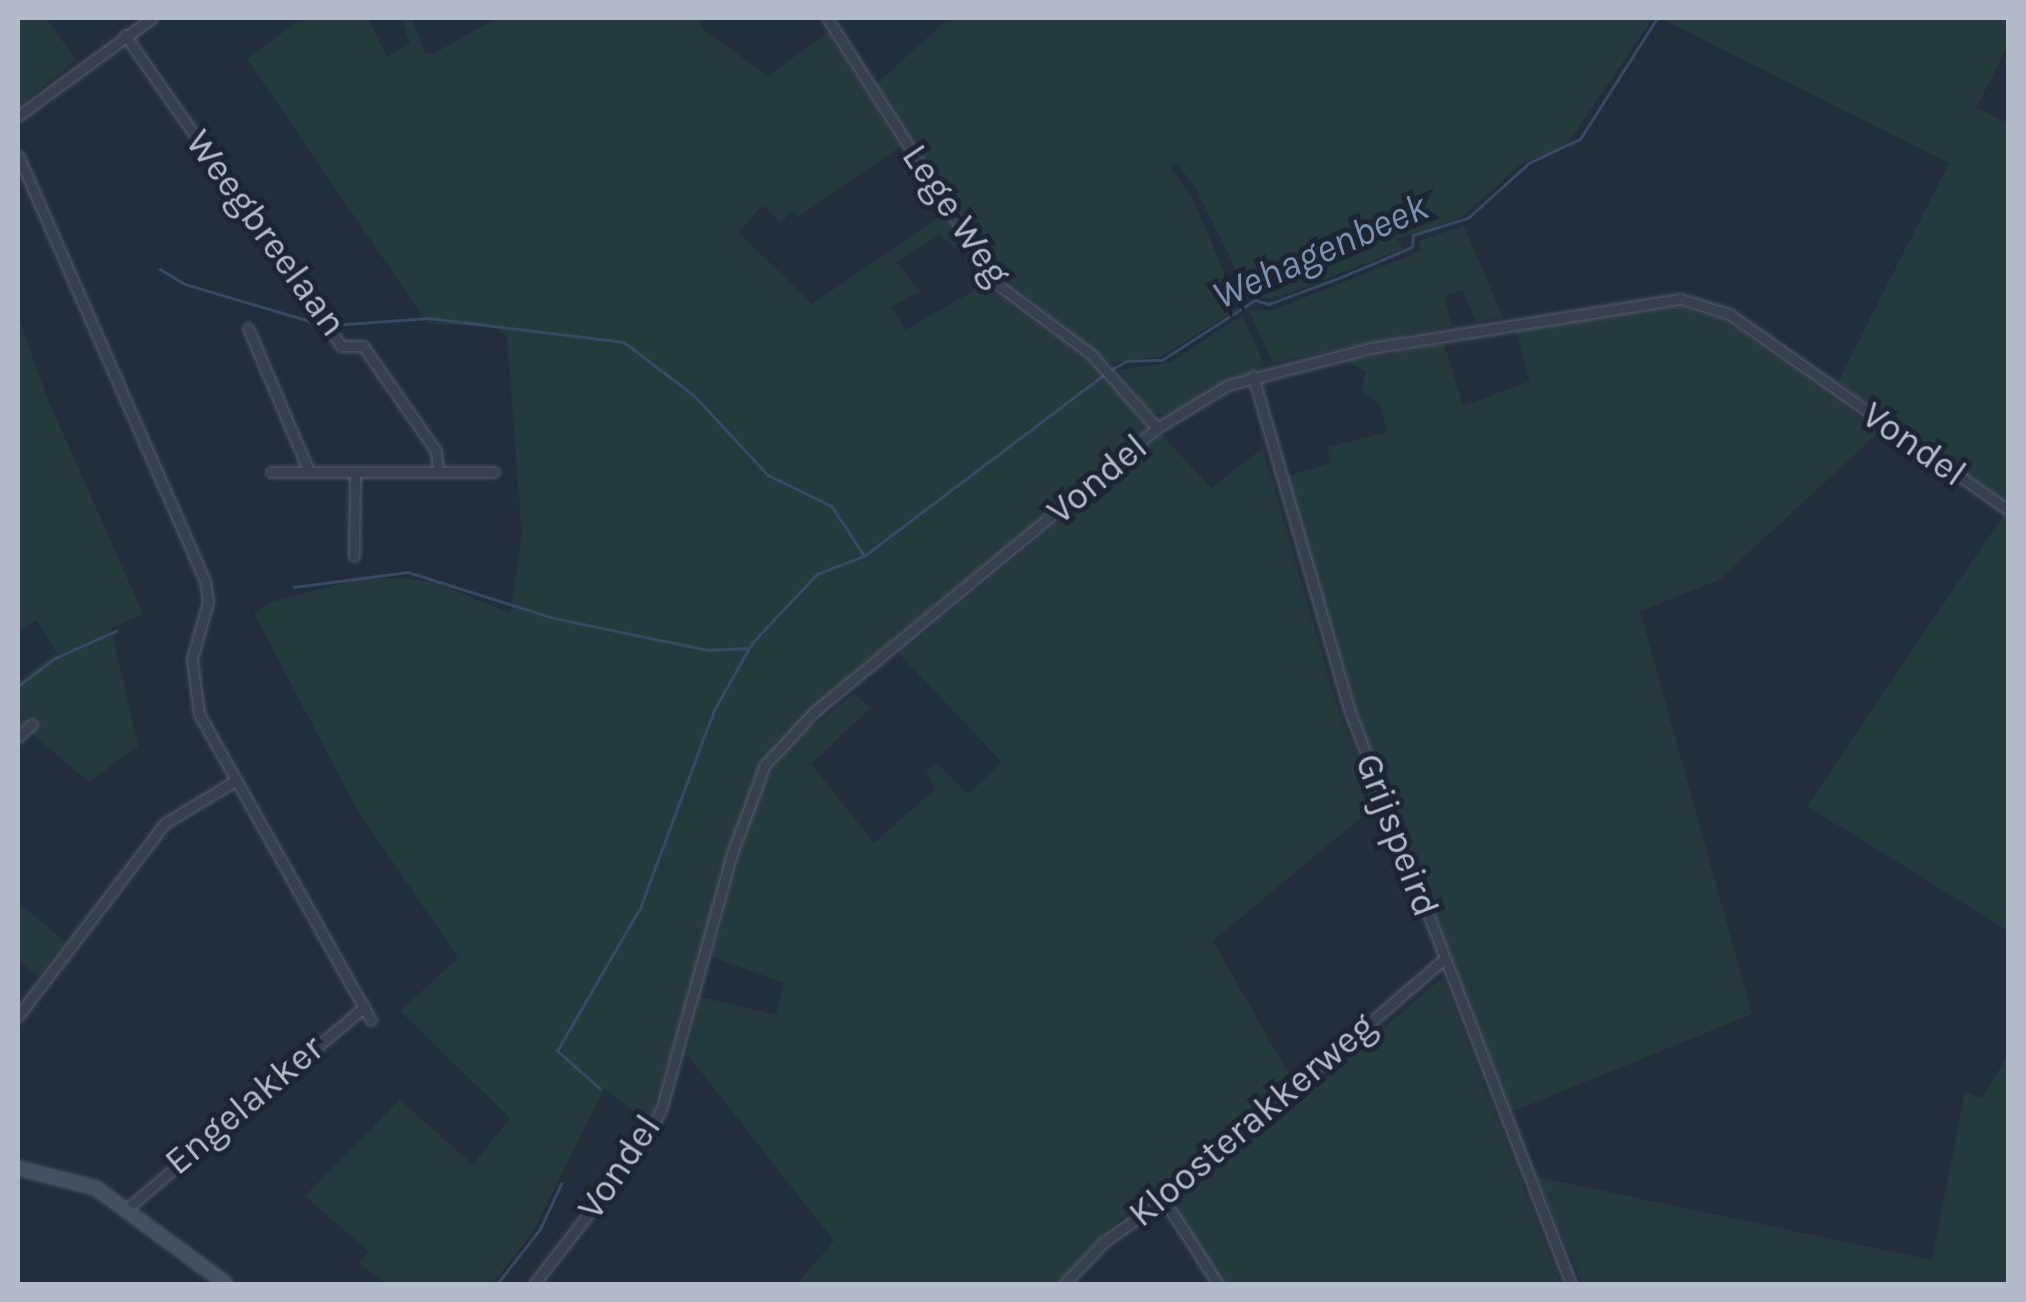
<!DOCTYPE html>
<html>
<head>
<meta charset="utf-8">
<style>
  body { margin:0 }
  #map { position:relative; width:2026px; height:1302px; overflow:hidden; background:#232e3c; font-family:Karla,sans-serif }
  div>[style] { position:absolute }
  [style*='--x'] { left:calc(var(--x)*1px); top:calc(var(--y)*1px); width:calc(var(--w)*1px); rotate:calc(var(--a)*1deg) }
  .green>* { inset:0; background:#253a3d }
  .stream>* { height:2.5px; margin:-1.25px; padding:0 1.25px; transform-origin:1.25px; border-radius:1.25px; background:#374963 }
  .roads { filter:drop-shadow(0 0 2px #555e6a) drop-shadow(0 0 2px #555e6a) }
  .minor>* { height:9px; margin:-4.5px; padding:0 4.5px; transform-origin:4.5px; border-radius:4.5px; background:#37404c }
  .secondary>* { height:12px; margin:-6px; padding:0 6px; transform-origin:6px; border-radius:6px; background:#454f5f }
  span { translate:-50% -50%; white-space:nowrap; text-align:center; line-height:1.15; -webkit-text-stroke:10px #1c2531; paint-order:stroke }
  .street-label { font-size:38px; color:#b3bbc8 }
  .water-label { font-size:40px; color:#7b90af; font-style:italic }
  .frame { position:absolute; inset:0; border:20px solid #b3bbc8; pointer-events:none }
</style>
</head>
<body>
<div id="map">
  <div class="green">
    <i style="clip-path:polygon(18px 18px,46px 18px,76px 60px,18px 107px)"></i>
    <i style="clip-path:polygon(302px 18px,368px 18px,387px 57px,410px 43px,401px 18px,412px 18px,425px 53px,433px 54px,497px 18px,705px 18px,700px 27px,768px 76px,828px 32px,900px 147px,798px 217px,791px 210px,781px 224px,763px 205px,738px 232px,812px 304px,943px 214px,960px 238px,959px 251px,939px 235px,897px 262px,919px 291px,891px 307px,905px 330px,984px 285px,1101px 371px,1149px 429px,836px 686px,759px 765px,653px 1111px,647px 1121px,604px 1089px,533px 1232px,492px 1284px,386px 1284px,359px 1263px,368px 1251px,305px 1196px,400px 1100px,473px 1165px,510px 1118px,400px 1011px,458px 958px,355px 806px,254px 613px,271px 602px,359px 579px,403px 578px,437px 583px,510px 613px,522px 536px,507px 337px,495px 327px,428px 324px,247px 59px)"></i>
    <i style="clip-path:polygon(949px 18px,1653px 18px,1565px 147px,1522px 163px,1461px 218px,1397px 239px,1403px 249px,1273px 299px,1249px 296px,1196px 189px,1177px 163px,1170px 167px,1191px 195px,1239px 308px,1162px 356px,1111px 363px,993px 269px,876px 84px)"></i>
    <i style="clip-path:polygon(2008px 18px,2008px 45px,1976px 108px,2008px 123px,2008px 503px,1838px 382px,1949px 163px,1662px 19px)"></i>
    <i style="clip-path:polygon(1464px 226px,1503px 317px,1476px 322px,1463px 290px,1444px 296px,1452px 326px,1273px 363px,1249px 311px,1273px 310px,1422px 251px,1419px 241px)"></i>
    <i style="clip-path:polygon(1676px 307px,1725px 320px,1880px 431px,1719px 580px,1640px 611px,1752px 1014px,1511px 1112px,1358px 715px,1285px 477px,1330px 463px,1328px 447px,1387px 432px,1380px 404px,1361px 390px,1366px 372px,1347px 361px,1444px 344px,1463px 406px,1530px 381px,1515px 329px)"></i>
    <i style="clip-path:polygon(18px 315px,46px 395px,143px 614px,111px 628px,138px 746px,89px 782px,30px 732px,36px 725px,30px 719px,18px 732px,18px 681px,57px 652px,36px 620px,18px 633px)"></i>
    <i style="clip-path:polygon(1242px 315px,1264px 365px,1166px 416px,1151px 412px,1118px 370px,1172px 362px)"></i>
    <i style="clip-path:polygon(1162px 435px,1211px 488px,1263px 448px,1337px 705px,1377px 804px,1213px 941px,1291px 1078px,1111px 1227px,1056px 1284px,797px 1284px,834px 1241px,687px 1054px,701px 997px,776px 1015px,784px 983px,712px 957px,758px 793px,792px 743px,854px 693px,870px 708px,811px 764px,874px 843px,935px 789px,926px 770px,938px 764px,968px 794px,1002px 762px,899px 654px)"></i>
    <i style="clip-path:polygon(2003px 516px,2008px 520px,2008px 931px,1807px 806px)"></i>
    <i style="clip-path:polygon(18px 902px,65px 942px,38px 977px,18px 960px)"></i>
    <i style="clip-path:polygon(1443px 977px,1561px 1284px,1224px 1284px,1177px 1214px,1180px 1200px)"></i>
    <i style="clip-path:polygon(2008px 1055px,2008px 1284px,1582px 1284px,1537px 1177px,1932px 1260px,1965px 1092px,1982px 1098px)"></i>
  </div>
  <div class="stream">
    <i style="--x:160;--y:269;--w:29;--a:31"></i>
    <i style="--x:185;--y:284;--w:134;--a:16.5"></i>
    <i style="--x:332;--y:325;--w:97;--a:-4.1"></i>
    <i style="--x:429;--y:318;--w:196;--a:7"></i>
    <i style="--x:624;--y:342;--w:89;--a:37.3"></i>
    <i style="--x:695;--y:396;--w:108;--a:47.3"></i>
    <i style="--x:768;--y:475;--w:71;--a:25.8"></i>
    <i style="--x:832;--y:506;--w:57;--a:57.1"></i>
    <i style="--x:1109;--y:371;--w:20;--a:-30"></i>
    <i style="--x:1126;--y:361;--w:36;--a:-2"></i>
    <i style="--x:1162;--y:360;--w:111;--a:-32.8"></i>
    <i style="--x:1255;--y:300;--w:15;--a:16"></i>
    <i style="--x:1269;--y:304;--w:80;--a:-20.5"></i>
    <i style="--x:1344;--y:276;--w:74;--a:-23.1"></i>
    <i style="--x:1412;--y:247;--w:12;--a:-85"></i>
    <i style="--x:1413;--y:235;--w:58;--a:-17.2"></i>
    <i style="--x:1468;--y:218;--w:82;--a:-42"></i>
    <i style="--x:1529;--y:163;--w:56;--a:-25.2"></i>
    <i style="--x:1580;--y:139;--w:143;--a:-57.5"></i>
    <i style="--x:294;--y:587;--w:115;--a:-7.5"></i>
    <i style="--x:408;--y:572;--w:153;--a:17.5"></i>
    <i style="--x:554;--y:618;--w:157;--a:11.7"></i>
    <i style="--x:708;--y:650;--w:41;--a:-2.8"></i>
    <i style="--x:18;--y:686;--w:46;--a:-37.1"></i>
    <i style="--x:55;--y:658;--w:67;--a:-23.9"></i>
    <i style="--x:600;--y:1089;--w:57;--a:-138.5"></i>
    <i style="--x:557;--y:1051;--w:165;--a:-59.9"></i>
    <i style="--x:640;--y:908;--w:211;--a:-69.5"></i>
    <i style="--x:714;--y:710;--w:77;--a:-60.4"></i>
    <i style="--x:752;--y:643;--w:95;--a:-46.7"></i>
    <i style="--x:817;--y:574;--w:50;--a:-21"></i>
    <i style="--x:864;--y:556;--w:300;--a:-37.1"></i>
    <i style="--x:497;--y:1284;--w:70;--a:-52"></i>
    <i style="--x:540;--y:1229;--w:50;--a:-65"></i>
  </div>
  <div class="roads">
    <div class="minor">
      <i style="--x:827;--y:18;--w:314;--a:57.5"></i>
      <i style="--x:996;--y:283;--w:120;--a:36.9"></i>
      <i style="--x:1092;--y:355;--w:98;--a:48.3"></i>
      <i style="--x:125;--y:35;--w:379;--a:55.2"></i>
      <i style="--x:341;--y:346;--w:22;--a:0"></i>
      <i style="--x:363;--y:346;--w:128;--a:55.2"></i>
      <i style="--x:436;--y:451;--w:20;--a:84"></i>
      <i style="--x:18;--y:116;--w:166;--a:-36.2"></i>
      <i style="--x:18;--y:155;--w:466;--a:66.3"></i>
      <i style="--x:205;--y:582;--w:20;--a:81"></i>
      <i style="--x:208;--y:602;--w:59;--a:105.7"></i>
      <i style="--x:192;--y:659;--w:55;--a:82.7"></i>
      <i style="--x:199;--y:714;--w:351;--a:60.7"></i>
      <i style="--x:248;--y:328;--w:156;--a:67"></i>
      <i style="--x:1253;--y:376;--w:350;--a:73.9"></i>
      <i style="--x:1350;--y:712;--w:613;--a:68.88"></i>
      <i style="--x:271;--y:472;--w:223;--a:0"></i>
      <i style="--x:354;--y:556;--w:84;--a:-89.3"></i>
      <i style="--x:18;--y:737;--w:19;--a:-43"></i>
      <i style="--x:18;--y:1016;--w:243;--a:-52.7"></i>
      <i style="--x:165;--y:823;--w:82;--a:-31"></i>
      <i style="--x:1164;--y:1200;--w:100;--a:57.3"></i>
      <i style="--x:129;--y:1207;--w:309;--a:-40.4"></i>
      <i style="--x:534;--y:1284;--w:180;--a:-52.2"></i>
      <i style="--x:644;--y:1142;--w:36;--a:-62"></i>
      <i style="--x:661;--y:1110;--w:269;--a:-74.5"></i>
      <i style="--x:733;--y:851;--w:92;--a:-69.6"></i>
      <i style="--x:765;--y:765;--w:72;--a:-47.2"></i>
      <i style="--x:814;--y:712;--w:445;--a:-39.6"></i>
      <i style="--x:1157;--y:428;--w:83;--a:-31.2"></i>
      <i style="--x:1228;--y:385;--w:148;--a:-14.5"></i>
      <i style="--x:1371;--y:348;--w:313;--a:-9"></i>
      <i style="--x:1680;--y:299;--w:51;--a:17"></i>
      <i style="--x:1729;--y:314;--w:341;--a:35.1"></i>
      <i style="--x:1064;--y:1284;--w:59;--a:-46.4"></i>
      <i style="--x:1105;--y:1241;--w:72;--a:-34.8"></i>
      <i style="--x:1164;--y:1200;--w:369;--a:-40.7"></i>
    </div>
    <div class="secondary">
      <i style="--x:18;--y:1168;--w:81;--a:14.4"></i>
      <i style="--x:96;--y:1188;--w:162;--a:36.4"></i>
    </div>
  </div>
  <div class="street-label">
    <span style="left:956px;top:215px;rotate:56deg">Lege Weg</span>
    <span style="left:266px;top:233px;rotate:54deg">Weegbreelaan</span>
    <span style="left:1914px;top:444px;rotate:35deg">Vondel</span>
    <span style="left:1097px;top:479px;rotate:-40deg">Vondel</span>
    <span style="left:1397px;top:835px;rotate:69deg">Grijspeird</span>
    <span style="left:244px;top:1105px;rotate:-40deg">Engelakker</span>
    <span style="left:1252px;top:1120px;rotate:-40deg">Kloosterakkerweg</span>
    <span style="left:619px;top:1167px;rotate:-56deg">Vondel</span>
  </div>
  <div class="water-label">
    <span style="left:1320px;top:251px;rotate:-24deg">Wehagenbeek</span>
  </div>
  <div class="frame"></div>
</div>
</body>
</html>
